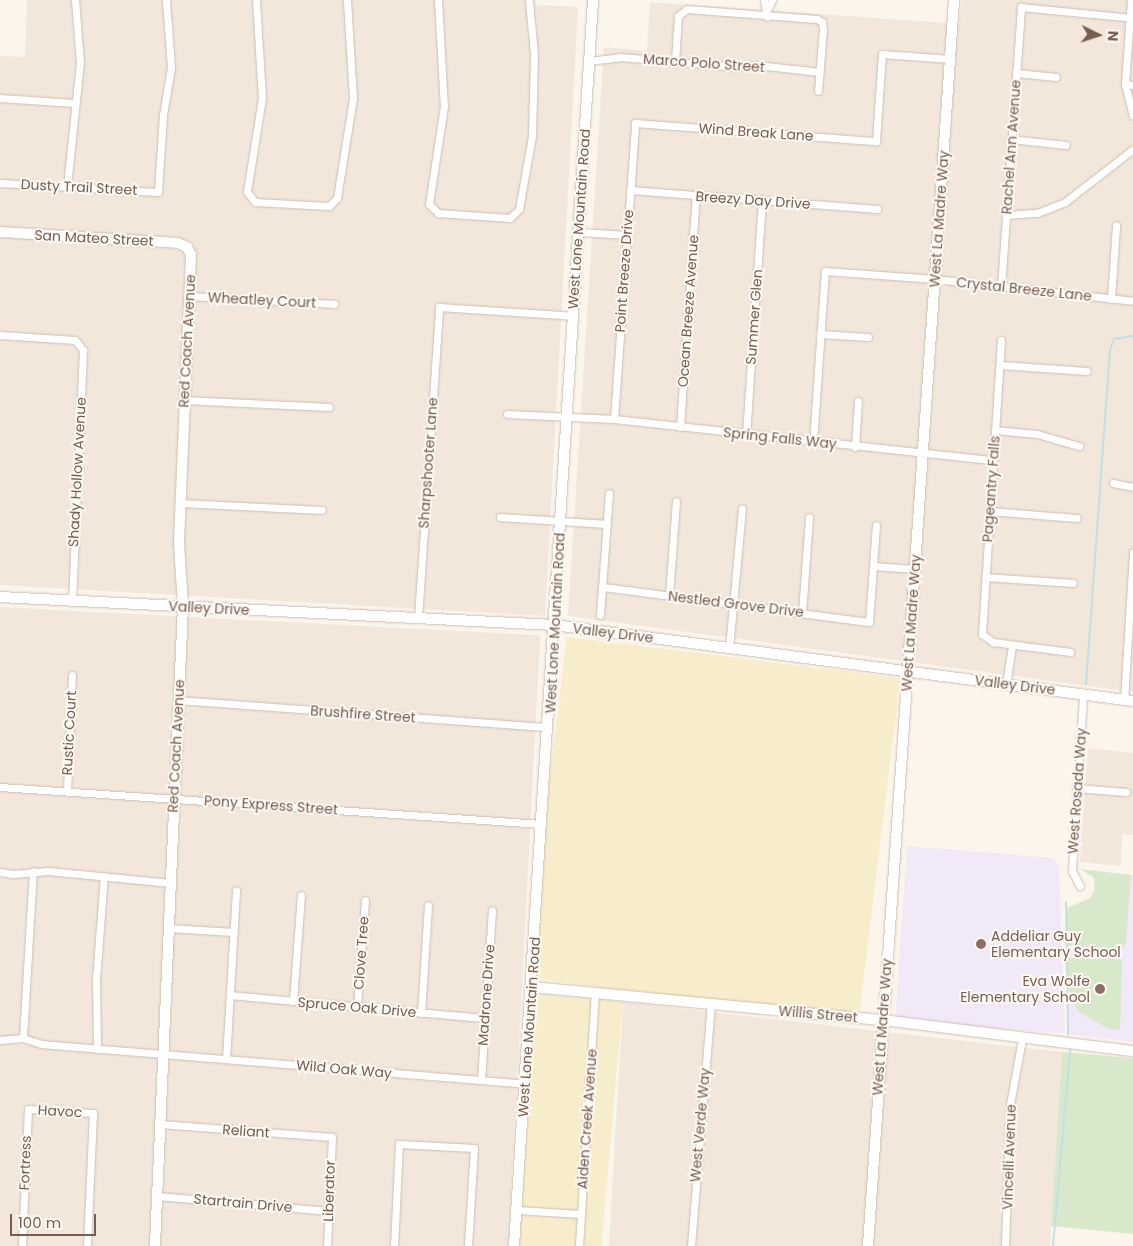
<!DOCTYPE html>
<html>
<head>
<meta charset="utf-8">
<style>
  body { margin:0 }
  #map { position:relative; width:1133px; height:1246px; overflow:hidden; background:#fbf5ec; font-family:Poppins,sans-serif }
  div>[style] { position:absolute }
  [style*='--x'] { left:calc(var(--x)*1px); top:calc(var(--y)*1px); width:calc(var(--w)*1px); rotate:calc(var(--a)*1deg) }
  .residential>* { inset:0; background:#f3e7db; transform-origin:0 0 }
  .education>* { inset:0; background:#f2e9f8 }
  .green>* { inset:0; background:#d8e9cb }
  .sand>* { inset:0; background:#f8edca; transform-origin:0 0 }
  .stream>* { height:2px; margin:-1px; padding:0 1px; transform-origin:1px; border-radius:1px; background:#c1e0e4 }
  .roads { filter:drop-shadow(0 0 1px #cdbeb2) drop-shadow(0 0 1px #cdbeb2) }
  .street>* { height:7px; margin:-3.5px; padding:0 3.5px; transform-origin:3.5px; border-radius:3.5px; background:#fff }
  .secondary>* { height:10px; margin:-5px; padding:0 5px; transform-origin:5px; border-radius:5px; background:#fff }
  .dots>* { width:14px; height:14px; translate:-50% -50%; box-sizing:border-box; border:2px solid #fef9f3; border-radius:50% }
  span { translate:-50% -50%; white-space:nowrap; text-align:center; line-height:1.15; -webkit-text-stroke:4px #fef9f3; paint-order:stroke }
  .street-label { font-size:14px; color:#765d50 }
  .education-label { font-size:14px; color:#785e54 }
  .left { translate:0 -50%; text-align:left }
  .right { translate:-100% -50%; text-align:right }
  .north { position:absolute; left:1073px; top:10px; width:50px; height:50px; -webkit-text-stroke:4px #fef9f3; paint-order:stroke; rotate:94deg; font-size:14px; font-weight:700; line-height:20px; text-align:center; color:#765d50 }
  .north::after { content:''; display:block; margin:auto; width:18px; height:22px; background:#765d50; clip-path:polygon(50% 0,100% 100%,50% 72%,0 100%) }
  .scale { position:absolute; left:10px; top:1214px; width:86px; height:22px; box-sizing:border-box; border:2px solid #765d50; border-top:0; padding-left:6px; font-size:15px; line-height:18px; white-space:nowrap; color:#765d50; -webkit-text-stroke:4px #fef9f3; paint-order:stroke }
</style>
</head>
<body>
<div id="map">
  <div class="residential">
    <i style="clip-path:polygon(27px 0,536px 0,535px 5px,578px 7px,545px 616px,0 585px,0 56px,25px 57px)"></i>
    <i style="clip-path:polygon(962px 0,1133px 0,1133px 692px,568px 616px,604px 47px,647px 51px,650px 2px,959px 24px)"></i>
    <i style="left:0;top:607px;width:541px;height:639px;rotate:3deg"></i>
    <i style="clip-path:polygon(1088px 748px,1133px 753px,1133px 835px,1122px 834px,1121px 866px,1080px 862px)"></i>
    <i style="clip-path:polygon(623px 1002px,1062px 1052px,1050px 1246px,609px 1246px)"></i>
  </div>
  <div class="education">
    <i style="clip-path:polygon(907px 846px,1053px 858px,1059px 867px,1065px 1033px,895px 1021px)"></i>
    <i style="clip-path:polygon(1080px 869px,1133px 876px,1133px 1042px,1067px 1034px,1068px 908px,1090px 898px,1096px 885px,1093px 877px)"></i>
  </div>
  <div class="green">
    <i style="clip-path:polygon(1080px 869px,1131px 875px,1126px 943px,1121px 949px,1066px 945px,1067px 908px,1090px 898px,1095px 890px,1094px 877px)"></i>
    <i style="clip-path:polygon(1068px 958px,1122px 959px,1120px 1030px,1108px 1029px,1077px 1010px,1068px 989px)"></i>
    <i style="clip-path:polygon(1062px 1052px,1133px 1058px,1133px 1234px,1051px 1226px)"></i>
  </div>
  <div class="sand">
    <i style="left:567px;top:637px;width:336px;height:343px;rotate:7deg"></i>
    <i style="left:539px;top:994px;width:84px;height:253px;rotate:5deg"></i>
  </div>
  <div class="stream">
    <i style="--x:1086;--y:684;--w:335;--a:-85.9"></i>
    <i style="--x:1110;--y:350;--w:12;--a:-70"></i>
    <i style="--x:1114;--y:339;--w:19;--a:-9"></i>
    <i style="--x:1066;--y:902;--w:133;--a:89.1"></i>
    <i style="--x:1053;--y:1246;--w:197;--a:-85"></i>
  </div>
  <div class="roads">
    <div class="street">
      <i style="--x:256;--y:0;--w:98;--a:86.5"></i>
      <i style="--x:262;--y:98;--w:95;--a:99.1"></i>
      <i style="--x:247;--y:192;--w:13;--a:51"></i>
      <i style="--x:255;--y:202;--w:74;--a:3.1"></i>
      <i style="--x:329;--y:206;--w:11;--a:-45"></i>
      <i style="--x:337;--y:198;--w:101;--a:-80.9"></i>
      <i style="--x:353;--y:98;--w:98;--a:-93.5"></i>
      <i style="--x:438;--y:0;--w:106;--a:86.8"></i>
      <i style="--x:444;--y:106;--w:99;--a:98.7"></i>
      <i style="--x:429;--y:204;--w:13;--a:45"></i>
      <i style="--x:438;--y:213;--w:72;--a:4"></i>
      <i style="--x:510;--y:218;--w:13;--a:-45"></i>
      <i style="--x:519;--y:209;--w:74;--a:-79.9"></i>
      <i style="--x:532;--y:136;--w:81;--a:-88.6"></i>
      <i style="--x:534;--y:55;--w:55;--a:-95.2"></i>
      <i style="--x:764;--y:0;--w:17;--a:80"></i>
      <i style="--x:1131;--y:0;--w:84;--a:94.1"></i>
      <i style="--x:1125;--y:84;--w:32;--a:76"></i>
      <i style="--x:767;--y:10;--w:11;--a:-63"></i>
      <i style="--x:589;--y:61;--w:31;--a:-7"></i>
      <i style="--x:620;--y:57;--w:119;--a:4.8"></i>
      <i style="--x:739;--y:67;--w:18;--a:-6"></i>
      <i style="--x:757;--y:65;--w:63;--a:6.3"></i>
      <i style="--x:675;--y:62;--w:46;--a:-86.3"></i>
      <i style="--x:678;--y:16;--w:11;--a:-38"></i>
      <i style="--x:687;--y:9;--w:130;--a:4.4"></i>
      <i style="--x:817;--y:19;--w:6;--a:31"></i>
      <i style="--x:822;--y:22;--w:7;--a:82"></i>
      <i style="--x:823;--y:29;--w:62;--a:94.6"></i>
      <i style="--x:1016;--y:73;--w:40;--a:5.7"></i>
      <i style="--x:1125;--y:84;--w:8;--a:7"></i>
      <i style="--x:0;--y:98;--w:74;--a:3.9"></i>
      <i style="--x:1011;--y:139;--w:55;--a:6.2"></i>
      <i style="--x:0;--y:183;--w:158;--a:3.3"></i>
      <i style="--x:158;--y:192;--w:77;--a:-86.3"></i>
      <i style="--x:163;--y:115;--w:49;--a:-80.5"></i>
      <i style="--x:171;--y:67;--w:67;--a:-94.3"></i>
      <i style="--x:67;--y:186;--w:125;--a:-84"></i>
      <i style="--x:80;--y:62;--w:62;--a:-94.6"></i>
      <i style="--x:630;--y:190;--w:248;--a:4.4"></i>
      <i style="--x:1006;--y:215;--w:31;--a:-4"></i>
      <i style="--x:1037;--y:213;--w:30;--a:-21"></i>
      <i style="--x:1065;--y:202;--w:86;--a:-37.9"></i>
      <i style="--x:579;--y:232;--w:48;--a:3.6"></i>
      <i style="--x:1001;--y:287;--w:281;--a:-85.9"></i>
      <i style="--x:1021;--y:7;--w:113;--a:5.6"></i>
      <i style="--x:189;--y:296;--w:146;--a:3.1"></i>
      <i style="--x:1111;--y:299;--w:74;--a:-86.1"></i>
      <i style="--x:820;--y:334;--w:48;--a:3.6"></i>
      <i style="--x:0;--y:335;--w:75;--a:3.8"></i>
      <i style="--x:75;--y:340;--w:13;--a:51"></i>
      <i style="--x:83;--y:350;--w:250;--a:92.5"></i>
      <i style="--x:1001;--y:340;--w:295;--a:93.7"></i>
      <i style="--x:982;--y:634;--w:14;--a:36"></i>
      <i style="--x:993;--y:642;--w:78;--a:7.4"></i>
      <i style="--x:1000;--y:365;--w:87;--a:3.9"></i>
      <i style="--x:184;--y:400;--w:145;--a:2.8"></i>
      <i style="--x:507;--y:414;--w:107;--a:2.7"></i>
      <i style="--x:614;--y:419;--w:381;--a:6.2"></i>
      <i style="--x:614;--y:419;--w:297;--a:-85.9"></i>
      <i style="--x:635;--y:123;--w:242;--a:4.3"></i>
      <i style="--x:876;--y:141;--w:87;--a:-86.1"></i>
      <i style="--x:882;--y:54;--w:68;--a:4.2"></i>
      <i style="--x:680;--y:427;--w:233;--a:-86.1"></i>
      <i style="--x:995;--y:430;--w:42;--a:5.4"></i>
      <i style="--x:1037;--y:434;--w:44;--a:15.9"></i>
      <i style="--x:746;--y:435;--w:236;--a:-86.1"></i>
      <i style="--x:813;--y:442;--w:171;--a:-86"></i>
      <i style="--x:825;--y:271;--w:110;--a:4.2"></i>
      <i style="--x:935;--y:279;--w:199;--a:6.3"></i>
      <i style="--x:855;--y:447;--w:46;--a:-86.3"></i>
      <i style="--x:1113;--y:483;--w:20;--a:11"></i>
      <i style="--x:180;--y:503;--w:142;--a:2.8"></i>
      <i style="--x:989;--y:511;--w:88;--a:4.5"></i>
      <i style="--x:500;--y:517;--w:107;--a:3.7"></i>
      <i style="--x:873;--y:566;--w:42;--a:4.1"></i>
      <i style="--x:985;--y:577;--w:88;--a:3.9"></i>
      <i style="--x:603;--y:587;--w:268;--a:7.5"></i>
      <i style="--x:869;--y:622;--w:97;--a:-85.9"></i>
      <i style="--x:669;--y:596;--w:95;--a:-85.8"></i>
      <i style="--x:802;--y:613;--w:96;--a:-85.8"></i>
      <i style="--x:600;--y:615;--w:122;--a:-85.8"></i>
      <i style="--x:418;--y:618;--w:312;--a:-86.1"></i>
      <i style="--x:439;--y:307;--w:134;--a:3.8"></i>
      <i style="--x:729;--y:648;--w:140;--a:-84.7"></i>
      <i style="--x:1006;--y:684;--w:39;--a:-81"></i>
      <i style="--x:178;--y:700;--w:371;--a:4.2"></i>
      <i style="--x:1124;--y:700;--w:148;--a:-86.5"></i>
      <i style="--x:0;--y:787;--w:543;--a:3.91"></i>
      <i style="--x:1076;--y:788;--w:50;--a:4.6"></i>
      <i style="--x:67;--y:791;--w:116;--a:-87.5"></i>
      <i style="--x:0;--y:872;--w:13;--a:9"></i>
      <i style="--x:13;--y:874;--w:35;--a:-5"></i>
      <i style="--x:48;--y:871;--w:123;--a:5.6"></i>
      <i style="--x:1080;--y:886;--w:17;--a:-118"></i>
      <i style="--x:1072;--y:871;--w:177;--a:-86.4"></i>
      <i style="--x:168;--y:928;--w:66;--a:3.5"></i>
      <i style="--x:230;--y:995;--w:256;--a:5.2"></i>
      <i style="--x:293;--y:1001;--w:106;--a:-85.7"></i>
      <i style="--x:357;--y:1007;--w:107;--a:-85.7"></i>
      <i style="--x:421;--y:1013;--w:108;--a:-86.3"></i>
      <i style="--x:23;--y:1038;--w:167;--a:-86.6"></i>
      <i style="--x:0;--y:1040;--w:23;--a:-5"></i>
      <i style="--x:23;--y:1038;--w:19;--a:18"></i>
      <i style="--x:41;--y:1044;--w:486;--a:4.7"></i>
      <i style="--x:97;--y:1049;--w:70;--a:-90.8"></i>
      <i style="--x:96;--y:979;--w:103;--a:-85.6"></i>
      <i style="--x:226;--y:1059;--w:169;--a:-86.6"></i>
      <i style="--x:481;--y:1080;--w:170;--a:-86.3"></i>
      <i style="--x:160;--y:1124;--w:172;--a:4.3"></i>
      <i style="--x:332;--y:1137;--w:109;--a:92.6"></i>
      <i style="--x:157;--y:1196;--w:173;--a:5"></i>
      <i style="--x:517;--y:1210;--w:64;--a:3.6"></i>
      <i style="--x:22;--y:1246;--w:137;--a:-87.5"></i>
      <i style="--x:28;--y:1109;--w:65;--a:3.5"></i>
      <i style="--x:93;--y:1113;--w:133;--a:92.6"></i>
      <i style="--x:394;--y:1246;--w:102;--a:-87.2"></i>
      <i style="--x:399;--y:1144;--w:75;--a:3.1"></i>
      <i style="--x:474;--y:1148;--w:98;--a:93.5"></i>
      <i style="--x:579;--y:1246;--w:254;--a:-86.4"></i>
      <i style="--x:691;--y:1246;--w:244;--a:-85.3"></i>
      <i style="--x:1005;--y:1246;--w:142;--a:-88"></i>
      <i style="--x:1010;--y:1104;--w:66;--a:-79.5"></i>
    </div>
    <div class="secondary">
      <i style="--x:0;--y:232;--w:178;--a:3.5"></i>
      <i style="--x:178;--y:243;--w:10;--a:24"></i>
      <i style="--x:187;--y:247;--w:9;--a:63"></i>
      <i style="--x:191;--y:255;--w:289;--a:92.4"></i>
      <i style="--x:179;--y:544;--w:62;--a:86.3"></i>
      <i style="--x:183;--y:606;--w:641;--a:92.51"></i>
      <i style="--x:0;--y:597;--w:555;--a:2.89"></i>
      <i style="--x:554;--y:625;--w:584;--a:7.48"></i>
      <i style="--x:532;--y:987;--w:353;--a:5.4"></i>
      <i style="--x:883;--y:1020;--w:252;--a:7.1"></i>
      <i style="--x:514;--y:1246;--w:1249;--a:-86.37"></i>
      <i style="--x:868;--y:1246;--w:1249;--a:-86.05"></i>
    </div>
  </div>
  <div class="dots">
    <i style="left:981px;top:944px;background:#8d6e63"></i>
    <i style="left:1100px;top:989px;background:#8d6e63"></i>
  </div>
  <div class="street-label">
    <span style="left:704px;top:63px;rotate:4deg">Marco Polo Street</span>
    <span style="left:756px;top:132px;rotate:4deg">Wind Break Lane</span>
    <span style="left:1011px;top:147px;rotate:-86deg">Rachel Ann Avenue</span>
    <span style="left:79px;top:187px;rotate:3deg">Dusty Trail Street</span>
    <span style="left:753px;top:200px;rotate:4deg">Breezy Day Drive</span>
    <span style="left:579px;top:219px;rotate:-86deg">West Lone Mountain Road</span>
    <span style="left:939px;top:219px;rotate:-86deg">West La Madre Way</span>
    <span style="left:94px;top:238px;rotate:3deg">San Mateo Street</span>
    <span style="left:624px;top:271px;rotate:-86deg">Point Breeze Drive</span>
    <span style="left:1024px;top:289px;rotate:6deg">Crystal Breeze Lane</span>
    <span style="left:262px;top:300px;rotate:3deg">Wheatley Court</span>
    <span style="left:688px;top:311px;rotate:-86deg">Ocean Breeze Avenue</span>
    <span style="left:754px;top:317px;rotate:-86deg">Summer Glen</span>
    <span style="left:187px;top:341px;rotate:-87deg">Red Coach Avenue</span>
    <span style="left:780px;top:438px;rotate:6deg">Spring Falls Way</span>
    <span style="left:428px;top:463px;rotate:-86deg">Sharpshooter Lane</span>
    <span style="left:77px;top:472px;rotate:-87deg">Shady Hollow Avenue</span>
    <span style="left:991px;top:489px;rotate:-86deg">Pageantry Falls</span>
    <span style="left:736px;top:604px;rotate:7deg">Nestled Grove Drive</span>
    <span style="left:209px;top:608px;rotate:3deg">Valley Drive</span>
    <span style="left:555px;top:623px;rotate:-87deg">West Lone Mountain Road</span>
    <span style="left:911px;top:623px;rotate:-86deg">West La Madre Way</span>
    <span style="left:613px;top:633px;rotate:7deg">Valley Drive</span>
    <span style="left:1015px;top:685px;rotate:7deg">Valley Drive</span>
    <span style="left:363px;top:714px;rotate:4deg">Brushfire Street</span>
    <span style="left:69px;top:733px;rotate:-87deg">Rustic Court</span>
    <span style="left:176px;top:746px;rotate:-87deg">Red Coach Avenue</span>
    <span style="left:1077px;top:791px;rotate:-86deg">West Rosada Way</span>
    <span style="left:271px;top:805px;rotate:4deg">Pony Express Street</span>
    <span style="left:361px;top:953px;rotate:-86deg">Clove Tree</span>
    <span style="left:486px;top:995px;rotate:-86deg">Madrone Drive</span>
    <span style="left:357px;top:1007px;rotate:5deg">Spruce Oak Drive</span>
    <span style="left:818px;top:1014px;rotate:5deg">Willis Street</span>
    <span style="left:529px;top:1027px;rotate:-86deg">West Lone Mountain Road</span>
    <span style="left:882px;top:1027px;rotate:-86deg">West La Madre Way</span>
    <span style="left:344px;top:1069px;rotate:5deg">Wild Oak Way</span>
    <span style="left:60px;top:1111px;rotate:3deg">Havoc</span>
    <span style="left:587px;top:1119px;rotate:-86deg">Aiden Creek Avenue</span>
    <span style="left:700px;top:1125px;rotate:-85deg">West Verde Way</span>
    <span style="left:246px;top:1131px;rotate:4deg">Reliant</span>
    <span style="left:1009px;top:1157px;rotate:-88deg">Vincelli Avenue</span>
    <span style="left:25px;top:1163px;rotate:-88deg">Fortress</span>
    <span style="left:329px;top:1191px;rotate:-88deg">Liberator</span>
    <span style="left:243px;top:1203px;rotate:5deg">Startrain Drive</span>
  </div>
  <div class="education-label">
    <span class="left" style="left:991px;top:944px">Addeliar Guy<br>Elementary School</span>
    <span class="right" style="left:1090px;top:989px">Eva Wolfe<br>Elementary School</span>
  </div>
  <div class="north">N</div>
  <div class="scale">100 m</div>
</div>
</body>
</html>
